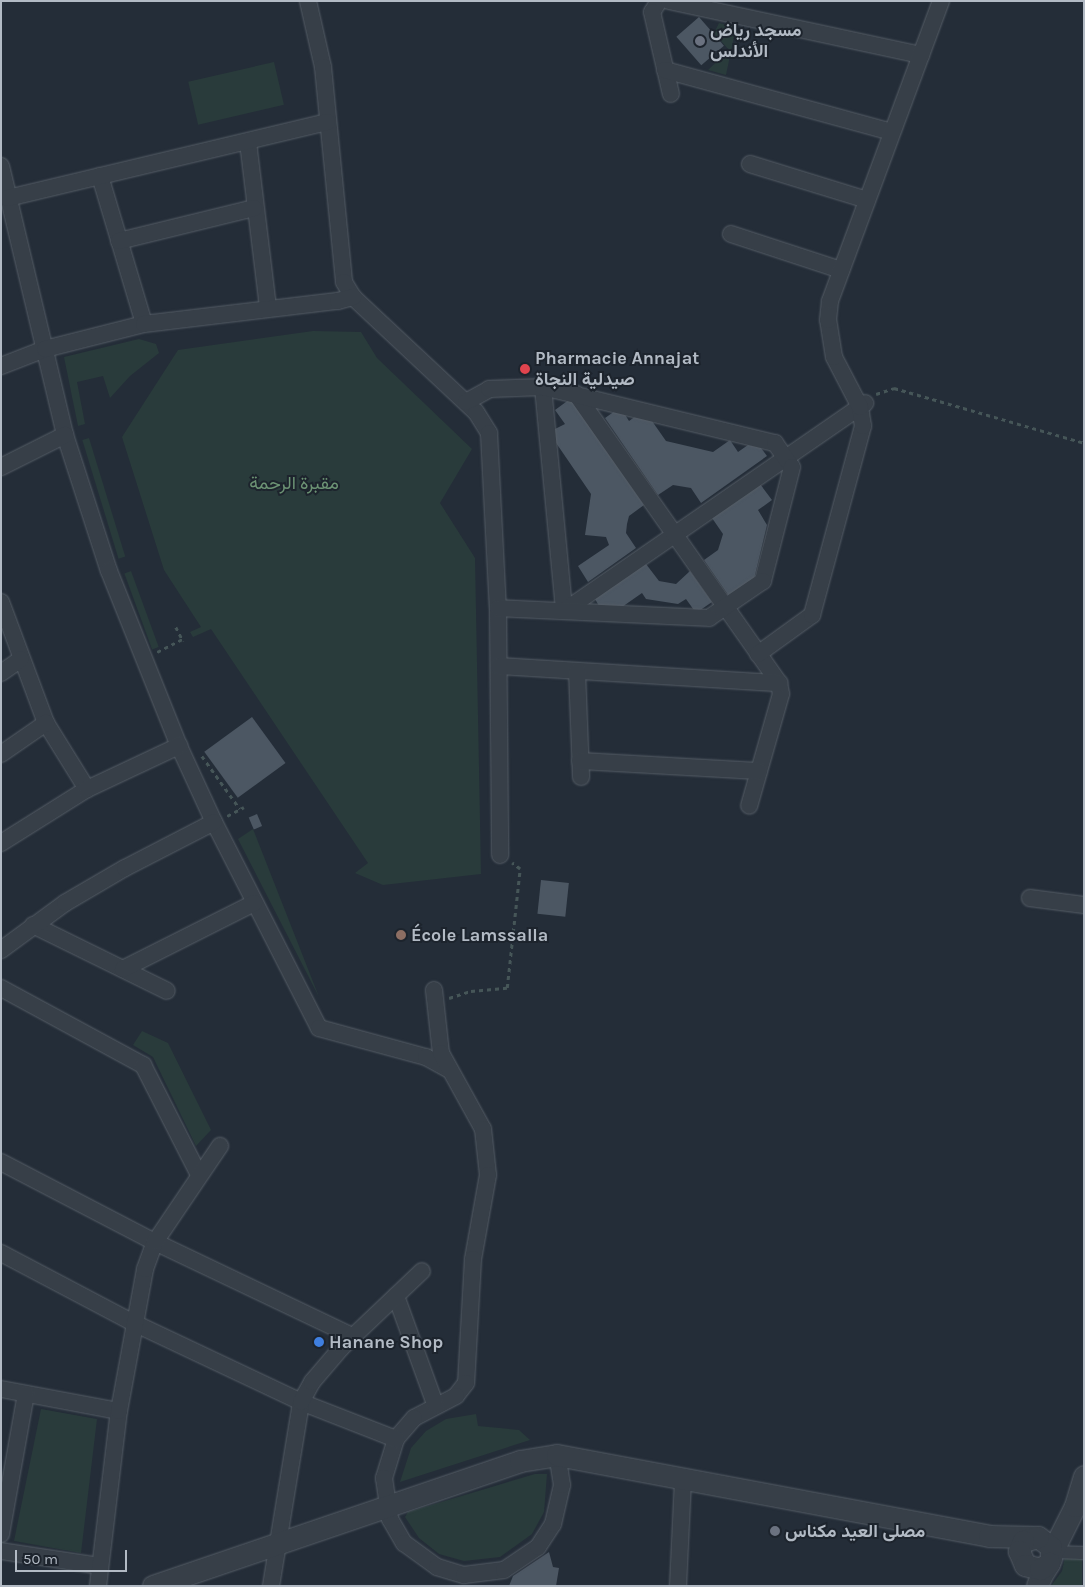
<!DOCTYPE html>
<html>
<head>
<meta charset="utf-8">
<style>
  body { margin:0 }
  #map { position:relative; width:1085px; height:1587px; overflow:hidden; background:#242d38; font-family:Karla,Vazirmatn,sans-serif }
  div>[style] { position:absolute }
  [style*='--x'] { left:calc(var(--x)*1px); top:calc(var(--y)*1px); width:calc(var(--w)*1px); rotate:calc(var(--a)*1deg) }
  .green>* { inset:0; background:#293b3b; transform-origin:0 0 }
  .building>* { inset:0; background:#4c5763; transform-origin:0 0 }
  .path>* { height:2.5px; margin-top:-1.25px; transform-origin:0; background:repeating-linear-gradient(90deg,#465658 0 4px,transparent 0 8px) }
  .roads { filter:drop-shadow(0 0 1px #555d66) drop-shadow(0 0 1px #555d66) }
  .pedestrian>* { height:12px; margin:-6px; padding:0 6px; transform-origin:6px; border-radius:6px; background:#373f48 }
  .minor>* { height:16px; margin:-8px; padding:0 8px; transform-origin:8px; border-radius:8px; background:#373f48 }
  .tertiary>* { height:21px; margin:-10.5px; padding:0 10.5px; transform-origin:10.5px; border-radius:10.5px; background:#373f48 }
  .dots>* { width:14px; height:14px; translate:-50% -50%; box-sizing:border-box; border:2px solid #1d242d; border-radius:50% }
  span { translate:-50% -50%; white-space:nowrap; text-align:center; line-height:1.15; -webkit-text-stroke:4px #1d242d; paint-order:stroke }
  .poi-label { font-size:18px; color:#b2bac4; font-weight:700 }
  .left { translate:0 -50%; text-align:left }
  .park-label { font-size:18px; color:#6c9374 }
  .frame { position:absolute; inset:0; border:2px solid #b2bac4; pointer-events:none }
  .scale { position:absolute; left:15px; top:1550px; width:112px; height:22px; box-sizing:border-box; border:2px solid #b2bac4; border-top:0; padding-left:6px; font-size:15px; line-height:18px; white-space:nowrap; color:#b2bac4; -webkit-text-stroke:4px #1d242d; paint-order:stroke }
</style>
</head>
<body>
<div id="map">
  <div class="green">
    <i style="clip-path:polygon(719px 23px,736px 27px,726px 75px,708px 70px,729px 50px,714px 33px)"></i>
    <i style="left:274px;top:62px;width:44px;height:88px;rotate:77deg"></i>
    <i style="clip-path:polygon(313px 331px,361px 332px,377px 358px,472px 449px,440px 503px,475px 558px,481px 874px,383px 885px,355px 873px,368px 863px,211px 629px,193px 637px,190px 632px,201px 627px,164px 570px,122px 437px,178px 350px)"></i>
    <i style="clip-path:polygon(139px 339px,156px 344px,159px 353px,130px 376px,110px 398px,103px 376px,77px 382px,85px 424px,78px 426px,64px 357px)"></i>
    <i style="left:89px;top:438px;width:124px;height:7px;rotate:73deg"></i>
    <i style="left:131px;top:571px;width:81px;height:7px;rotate:70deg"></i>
    <i style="clip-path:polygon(253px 829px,319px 997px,238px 839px)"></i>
    <i style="clip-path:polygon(142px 1031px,168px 1043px,211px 1130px,196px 1146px,153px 1057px,133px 1045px)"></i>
    <i style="clip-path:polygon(41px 1409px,97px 1419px,81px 1553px,14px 1541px)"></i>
    <i style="clip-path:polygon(476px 1414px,478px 1426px,519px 1430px,530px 1440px,400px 1482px,411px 1448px,426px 1431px,446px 1419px)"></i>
    <i style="clip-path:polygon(535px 1474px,547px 1474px,544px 1512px,532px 1534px,500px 1557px,464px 1561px,439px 1554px,419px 1538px,405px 1517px,408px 1512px)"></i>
    <i style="clip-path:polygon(1065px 1557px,1082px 1559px,1082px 1586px,1051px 1586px,1062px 1571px)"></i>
  </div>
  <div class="building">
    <i style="left:699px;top:17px;width:38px;height:30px;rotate:49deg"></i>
    <i style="clip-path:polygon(570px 399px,644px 505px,629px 516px,627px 524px,626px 533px,636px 548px,588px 582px,578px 566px,609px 545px,606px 537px,585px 535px,591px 494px,552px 437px,553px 430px,565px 424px,555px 410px)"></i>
    <i style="clip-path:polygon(615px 411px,624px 413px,629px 421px,636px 416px,652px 421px,666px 441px,713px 452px,730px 440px,738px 452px,748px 445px,761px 448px,767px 456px,701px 503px,691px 488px,673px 485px,658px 495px,605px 418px)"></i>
    <i style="clip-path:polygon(760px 484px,772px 500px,758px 510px,767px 525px,754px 579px,729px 596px,704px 560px,718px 550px,723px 534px,712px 518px)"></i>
    <i style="clip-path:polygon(646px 564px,659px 581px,676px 584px,690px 571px,712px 602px,696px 613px,686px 599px,678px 604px,646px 599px,642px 593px,622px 607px,599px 606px,595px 599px)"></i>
    <i style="left:252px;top:717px;width:57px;height:59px;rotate:54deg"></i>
    <i style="left:257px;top:814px;width:13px;height:9px;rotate:67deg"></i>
    <i style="left:541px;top:880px;width:28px;height:34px;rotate:6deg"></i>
    <i style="clip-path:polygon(549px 1552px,553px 1567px,559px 1568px,556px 1586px,509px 1586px,513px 1576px)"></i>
  </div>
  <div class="path">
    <i style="--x:876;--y:394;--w:19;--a:-18"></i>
    <i style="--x:894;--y:388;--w:198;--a:16.1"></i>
    <i style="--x:176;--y:627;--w:16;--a:63"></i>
    <i style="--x:157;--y:652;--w:28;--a:-27"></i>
    <i style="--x:202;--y:756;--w:65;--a:54.4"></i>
    <i style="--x:227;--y:816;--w:19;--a:-28"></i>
    <i style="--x:449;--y:998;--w:23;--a:-18"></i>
    <i style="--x:471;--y:991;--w:36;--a:-5"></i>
    <i style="--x:507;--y:988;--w:120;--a:-83.8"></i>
    <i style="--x:520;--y:869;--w:10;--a:-143"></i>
  </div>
  <div class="roads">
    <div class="pedestrian">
      <i style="--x:1052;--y:1552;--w:31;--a:2"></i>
    </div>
    <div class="minor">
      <i style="--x:308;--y:1;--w:68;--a:77.2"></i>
      <i style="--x:323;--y:67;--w:216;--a:84.4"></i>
      <i style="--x:344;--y:282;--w:17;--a:59"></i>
      <i style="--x:353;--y:297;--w:168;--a:43.1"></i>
      <i style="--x:476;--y:412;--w:25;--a:58"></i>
      <i style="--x:489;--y:433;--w:175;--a:87.1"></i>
      <i style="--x:498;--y:608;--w:247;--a:89.5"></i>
      <i style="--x:659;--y:1;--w:13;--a:122"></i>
      <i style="--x:652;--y:12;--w:84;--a:77"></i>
      <i style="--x:669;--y:1;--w:258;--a:12.1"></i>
      <i style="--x:665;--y:70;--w:235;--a:15.3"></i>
      <i style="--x:248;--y:142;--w:166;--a:83.1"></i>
      <i style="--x:750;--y:164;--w:122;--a:17.1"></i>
      <i style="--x:1;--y:166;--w:277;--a:76.6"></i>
      <i style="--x:65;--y:435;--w:143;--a:72.1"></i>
      <i style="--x:109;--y:571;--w:188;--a:68.2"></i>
      <i style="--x:179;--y:746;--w:84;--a:65.3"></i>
      <i style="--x:214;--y:822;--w:231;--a:63"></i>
      <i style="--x:319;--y:1028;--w:111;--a:15.2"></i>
      <i style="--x:426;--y:1057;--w:25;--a:29"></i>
      <i style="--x:100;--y:176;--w:154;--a:73.4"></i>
      <i style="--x:8;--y:198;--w:328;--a:-13.4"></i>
      <i style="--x:731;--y:234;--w:116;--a:18.1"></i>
      <i style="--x:119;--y:241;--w:139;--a:-13.7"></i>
      <i style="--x:1;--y:366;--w:47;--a:-21.1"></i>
      <i style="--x:45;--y:349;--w:102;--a:-14.2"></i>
      <i style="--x:144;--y:324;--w:195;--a:-6.8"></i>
      <i style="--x:338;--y:301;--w:16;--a:-15"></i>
      <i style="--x:543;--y:387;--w:225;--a:84.6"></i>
      <i style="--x:564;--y:611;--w:366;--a:-34.6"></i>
      <i style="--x:576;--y:394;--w:353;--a:54.9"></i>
      <i style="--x:779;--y:683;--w:11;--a:80"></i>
      <i style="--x:781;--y:694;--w:116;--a:105.9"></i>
      <i style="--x:466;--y:402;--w:26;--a:-29"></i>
      <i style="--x:489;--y:389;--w:54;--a:-2.1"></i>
      <i style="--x:543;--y:387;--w:239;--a:13.6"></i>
      <i style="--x:775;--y:443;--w:29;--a:55"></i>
      <i style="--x:792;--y:467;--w:118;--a:104.3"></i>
      <i style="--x:763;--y:581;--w:65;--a:145.6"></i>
      <i style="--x:709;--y:618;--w:211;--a:-177.3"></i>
      <i style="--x:1;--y:467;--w:72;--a:-26.6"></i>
      <i style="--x:1;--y:602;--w:129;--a:69.6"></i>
      <i style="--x:46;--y:723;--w:78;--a:58.2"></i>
      <i style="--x:758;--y:654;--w:67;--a:-35.8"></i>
      <i style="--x:812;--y:615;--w:196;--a:-74.9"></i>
      <i style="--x:863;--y:426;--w:19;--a:-99"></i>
      <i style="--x:860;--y:407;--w:56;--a:-117.5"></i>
      <i style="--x:834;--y:357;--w:37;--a:-99"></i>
      <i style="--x:828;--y:320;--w:19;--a:-84"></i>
      <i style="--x:830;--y:301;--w:320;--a:-69.7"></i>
      <i style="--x:499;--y:666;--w:281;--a:3.5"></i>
      <i style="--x:577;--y:671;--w:106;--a:87.8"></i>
      <i style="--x:1;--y:673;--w:24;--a:-35"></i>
      <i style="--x:1;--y:754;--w:55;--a:-34.6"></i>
      <i style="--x:580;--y:761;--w:179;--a:3.2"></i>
      <i style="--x:1;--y:843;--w:102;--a:-32.1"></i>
      <i style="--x:87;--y:789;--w:102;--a:-25.1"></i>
      <i style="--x:1030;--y:898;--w:54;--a:7.4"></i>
      <i style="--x:33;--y:925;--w:149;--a:26.2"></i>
      <i style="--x:1;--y:950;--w:79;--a:-36.3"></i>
      <i style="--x:65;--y:903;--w:69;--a:-30.3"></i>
      <i style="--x:125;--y:868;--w:100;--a:-27.3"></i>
      <i style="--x:123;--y:969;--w:147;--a:-26.7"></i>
      <i style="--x:1;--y:988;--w:162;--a:28.5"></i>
      <i style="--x:143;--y:1065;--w:123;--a:63"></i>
      <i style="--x:434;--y:990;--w:63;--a:83.7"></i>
      <i style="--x:441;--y:1053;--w:87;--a:61.1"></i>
      <i style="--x:483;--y:1129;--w:46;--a:83.8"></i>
      <i style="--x:488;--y:1175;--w:85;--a:100.1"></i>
      <i style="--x:473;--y:1259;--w:124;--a:93.2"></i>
      <i style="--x:466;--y:1383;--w:16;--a:128"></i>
      <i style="--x:456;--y:1396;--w:47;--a:152.4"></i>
      <i style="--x:414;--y:1418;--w:28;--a:131"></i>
      <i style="--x:396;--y:1439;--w:41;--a:107.1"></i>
      <i style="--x:384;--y:1478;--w:41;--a:81.7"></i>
      <i style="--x:390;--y:1519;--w:28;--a:60"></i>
      <i style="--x:404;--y:1543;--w:41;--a:36"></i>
      <i style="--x:437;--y:1567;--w:28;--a:17"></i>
      <i style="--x:464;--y:1575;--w:40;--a:-7.1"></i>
      <i style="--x:504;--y:1570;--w:41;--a:-34.1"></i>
      <i style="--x:538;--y:1547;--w:27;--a:-57"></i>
      <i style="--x:553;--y:1524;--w:40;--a:-77"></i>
      <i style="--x:562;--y:1485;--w:30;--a:-99"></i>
      <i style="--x:1;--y:1162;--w:174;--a:27.5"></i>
      <i style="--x:155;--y:1242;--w:221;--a:25.5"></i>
      <i style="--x:1;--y:1253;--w:150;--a:27.8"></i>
      <i style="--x:134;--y:1323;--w:185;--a:25.3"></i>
      <i style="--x:301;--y:1402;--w:102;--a:21.3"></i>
      <i style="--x:396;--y:1296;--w:115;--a:70.1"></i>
      <i style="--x:1;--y:1389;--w:120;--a:10.6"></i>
      <i style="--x:1;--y:1534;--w:142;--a:-79.9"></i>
      <i style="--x:1;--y:1551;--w:100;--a:8.6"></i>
      <i style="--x:98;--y:1586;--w:176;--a:-83.2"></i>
      <i style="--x:119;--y:1411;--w:144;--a:-79.6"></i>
      <i style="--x:145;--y:1269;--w:29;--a:-70"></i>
      <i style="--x:155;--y:1242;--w:116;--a:-55.9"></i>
      <i style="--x:271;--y:1586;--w:186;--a:-80.7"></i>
      <i style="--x:301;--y:1402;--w:23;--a:-61"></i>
      <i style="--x:312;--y:1382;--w:46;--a:-49.4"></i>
      <i style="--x:342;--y:1347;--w:110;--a:-43.5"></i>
      <i style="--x:678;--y:1586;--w:108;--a:-87.3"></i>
    </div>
    <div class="tertiary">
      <i style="--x:1052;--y:1552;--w:51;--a:-63.4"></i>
      <i style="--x:1075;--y:1506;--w:31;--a:-73"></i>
      <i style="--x:153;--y:1586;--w:388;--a:-18.8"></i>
      <i style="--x:520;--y:1461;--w:37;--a:-9"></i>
      <i style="--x:557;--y:1455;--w:440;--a:10.6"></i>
      <i style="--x:989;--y:1536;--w:44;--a:1.3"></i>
      <i style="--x:1037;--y:1586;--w:11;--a:-68"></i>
      <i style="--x:1041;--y:1576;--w:15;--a:-58"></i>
      <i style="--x:1049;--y:1563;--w:5;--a:-68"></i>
      <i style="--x:1051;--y:1558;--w:11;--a:-90"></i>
      <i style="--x:1051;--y:1547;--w:16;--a:-142"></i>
      <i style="--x:1038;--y:1537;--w:16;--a:165"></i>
      <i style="--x:1023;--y:1541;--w:11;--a:112"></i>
      <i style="--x:1019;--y:1551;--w:15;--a:67"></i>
      <i style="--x:1025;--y:1565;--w:16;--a:15"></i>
      <i style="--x:1040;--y:1569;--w:11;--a:-34"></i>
    </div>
  </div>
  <div class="dots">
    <i style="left:700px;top:41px;background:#6b7280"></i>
    <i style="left:525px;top:369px;background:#e0444e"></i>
    <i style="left:401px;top:935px;background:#8d6e63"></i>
    <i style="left:319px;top:1342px;background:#3f7fe0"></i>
    <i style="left:775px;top:1531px;background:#6b7280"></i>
  </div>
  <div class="poi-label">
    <span class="left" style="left:710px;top:41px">مسجد رياض<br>الأندلس</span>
    <span class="left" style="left:535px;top:369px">Pharmacie Annajat<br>صيدلية النجاة</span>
    <span class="left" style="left:411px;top:935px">École Lamssalla</span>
    <span class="left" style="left:329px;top:1342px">Hanane Shop</span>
    <span class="left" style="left:785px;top:1531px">مصلى العيد مكناس</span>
  </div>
  <div class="park-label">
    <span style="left:294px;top:483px">مقبرة الرحمة</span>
  </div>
  <div class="frame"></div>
  <div class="scale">50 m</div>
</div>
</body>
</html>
